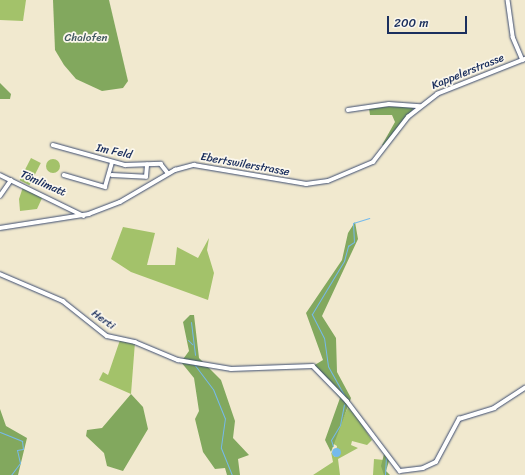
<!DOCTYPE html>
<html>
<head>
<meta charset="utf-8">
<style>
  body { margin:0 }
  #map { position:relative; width:525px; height:475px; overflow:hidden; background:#f1e9cf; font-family:Sriracha,sans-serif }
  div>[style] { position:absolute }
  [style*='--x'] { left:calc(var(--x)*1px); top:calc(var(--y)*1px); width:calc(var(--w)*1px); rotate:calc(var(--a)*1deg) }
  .green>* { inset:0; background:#a3c26a; transform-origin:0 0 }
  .round { border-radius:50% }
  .forest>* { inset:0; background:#82a85e }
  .water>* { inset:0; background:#75baec }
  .stream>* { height:1px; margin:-0.5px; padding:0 0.5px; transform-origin:0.5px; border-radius:0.5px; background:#75baec }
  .roads { filter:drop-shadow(0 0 1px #3b4b6f) drop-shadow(0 0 1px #3b4b6f) }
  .minor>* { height:3.5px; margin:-1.75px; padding:0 1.75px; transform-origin:1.75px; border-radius:1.75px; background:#fff }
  span { translate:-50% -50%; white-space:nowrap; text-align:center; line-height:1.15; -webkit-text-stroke:3.5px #fbf7ec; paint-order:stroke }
  .park-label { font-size:11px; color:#445b62 }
  .street-label { font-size:11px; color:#1b2f5e }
  .scale { position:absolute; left:387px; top:16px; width:80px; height:18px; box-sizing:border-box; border:2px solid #1b2f5e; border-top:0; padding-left:5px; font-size:12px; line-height:14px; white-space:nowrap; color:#1b2f5e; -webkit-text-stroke:3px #fbf7ec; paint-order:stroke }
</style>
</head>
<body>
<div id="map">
  <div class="green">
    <i style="clip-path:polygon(0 0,26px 0,23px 21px,0 20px)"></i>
    <i style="left:31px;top:158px;width:11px;height:25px;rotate:27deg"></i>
    <i class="round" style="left:46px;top:159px;width:14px;height:14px"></i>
    <i style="clip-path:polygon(23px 187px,43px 196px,37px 209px,20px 211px,19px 199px)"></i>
    <i style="clip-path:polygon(123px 227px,155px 233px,147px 265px,175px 265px,177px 247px,198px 258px,209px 238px,207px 250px,214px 273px,208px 300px,131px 272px,111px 259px)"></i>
    <i style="clip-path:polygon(120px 340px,135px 342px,131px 394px,99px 380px,103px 372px,108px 375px)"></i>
    <i style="clip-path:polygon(349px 405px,372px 440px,367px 445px,352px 441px,351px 445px,358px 448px,338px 459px,340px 475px,313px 475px,333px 462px,331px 452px,335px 457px,337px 446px,332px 443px)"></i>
    <i style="clip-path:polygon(374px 459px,384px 460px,384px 475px,373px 475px)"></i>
  </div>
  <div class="forest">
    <i style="clip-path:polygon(53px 0,109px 0,128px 81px,123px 88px,102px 91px,76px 79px,64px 65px,55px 50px)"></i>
    <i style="clip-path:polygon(0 83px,11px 94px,10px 99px,0 99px)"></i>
    <i style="clip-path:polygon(416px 105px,386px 147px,382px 145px,395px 122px,392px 115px,370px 115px,369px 108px)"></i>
    <i style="clip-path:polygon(355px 222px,358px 239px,322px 316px,336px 338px,337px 372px,351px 398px,331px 452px,325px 440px,340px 398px,313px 366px,323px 360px,306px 313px,342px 260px,348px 233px)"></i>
    <i style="clip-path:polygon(190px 315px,194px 315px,199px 358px,221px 380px,235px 421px,233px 438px,249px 455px,238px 459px,240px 475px,227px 475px,225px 468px,215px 469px,203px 452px,195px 419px,199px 411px,194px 378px,181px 362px,189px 351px,183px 322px)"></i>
    <i style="clip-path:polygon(131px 394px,143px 407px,148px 429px,123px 471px,107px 466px,104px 453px,86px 436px,87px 430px,102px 428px)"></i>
    <i style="clip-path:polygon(0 409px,6px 426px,27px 438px,18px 475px,0 475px)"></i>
    <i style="clip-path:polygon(384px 454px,389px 461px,386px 471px,390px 475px,384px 475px,381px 466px)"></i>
  </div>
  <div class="water">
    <i class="round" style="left:331.5px;top:447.5px;width:9px;height:9px"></i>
  </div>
  <div class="stream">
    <i style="--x:191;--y:322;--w:33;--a:83"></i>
    <i style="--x:188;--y:340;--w:6;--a:45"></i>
    <i style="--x:194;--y:364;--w:31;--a:53"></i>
    <i style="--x:213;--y:389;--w:31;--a:68"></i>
    <i style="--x:225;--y:418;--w:30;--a:98"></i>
    <i style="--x:221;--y:448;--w:29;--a:68"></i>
    <i style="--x:344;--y:395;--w:33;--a:-119"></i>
    <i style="--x:328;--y:366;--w:28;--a:-98"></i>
    <i style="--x:324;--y:338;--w:27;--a:-117"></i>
    <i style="--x:312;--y:314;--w:62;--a:-58.9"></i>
    <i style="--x:344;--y:261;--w:16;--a:-75"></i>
    <i style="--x:348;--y:246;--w:7;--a:-34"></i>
    <i style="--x:354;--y:242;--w:19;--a:-93"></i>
    <i style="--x:353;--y:223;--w:17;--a:-17"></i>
    <i style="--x:0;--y:432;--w:24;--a:22"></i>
    <i style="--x:22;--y:441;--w:8;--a:83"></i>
    <i style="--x:23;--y:449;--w:6;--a:171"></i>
    <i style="--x:17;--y:450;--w:13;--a:77"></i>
    <i style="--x:20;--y:463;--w:15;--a:127"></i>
    <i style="--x:333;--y:446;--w:6;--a:-108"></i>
    <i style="--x:331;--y:440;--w:17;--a:-59"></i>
    <i style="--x:340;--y:425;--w:21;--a:-79"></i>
    <i style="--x:385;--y:475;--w:17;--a:-87"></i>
  </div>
  <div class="roads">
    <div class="minor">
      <i style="--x:508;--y:0;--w:37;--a:82"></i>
      <i style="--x:513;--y:37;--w:25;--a:67"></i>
      <i style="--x:348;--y:110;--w:41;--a:-8.3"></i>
      <i style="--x:389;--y:104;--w:31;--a:4"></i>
      <i style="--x:53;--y:145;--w:75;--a:15.5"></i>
      <i style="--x:125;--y:165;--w:36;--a:-2"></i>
      <i style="--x:161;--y:164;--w:11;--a:52"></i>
      <i style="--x:0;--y:175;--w:93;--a:26"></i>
      <i style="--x:64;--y:175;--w:43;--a:16.3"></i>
      <i style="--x:105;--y:187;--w:25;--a:-74"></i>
      <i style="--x:112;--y:175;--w:34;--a:3"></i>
      <i style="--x:146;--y:177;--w:12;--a:-85"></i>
      <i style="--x:0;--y:196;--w:19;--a:-55"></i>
      <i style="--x:0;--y:228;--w:90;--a:-8.9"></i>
      <i style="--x:89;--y:214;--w:33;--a:-21"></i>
      <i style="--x:120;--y:202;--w:64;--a:-30.2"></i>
      <i style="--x:175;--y:170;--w:20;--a:-15"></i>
      <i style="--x:194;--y:165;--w:114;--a:9.6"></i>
      <i style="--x:306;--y:184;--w:22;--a:-8"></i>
      <i style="--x:328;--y:181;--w:49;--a:-22.9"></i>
      <i style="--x:373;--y:162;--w:57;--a:-52.1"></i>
      <i style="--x:408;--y:117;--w:37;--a:-38"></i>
      <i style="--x:437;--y:94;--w:95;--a:-21.7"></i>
      <i style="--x:0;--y:274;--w:69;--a:23.2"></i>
      <i style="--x:63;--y:301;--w:56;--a:38.5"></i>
      <i style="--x:107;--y:336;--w:29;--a:12"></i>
      <i style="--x:135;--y:342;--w:47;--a:22.7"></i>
      <i style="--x:178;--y:360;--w:54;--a:9.6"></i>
      <i style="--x:231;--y:369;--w:82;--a:-2.1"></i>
      <i style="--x:313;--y:366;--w:49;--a:45.8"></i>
      <i style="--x:347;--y:401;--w:88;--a:52.9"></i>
      <i style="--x:400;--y:471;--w:23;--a:-7"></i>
      <i style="--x:423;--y:468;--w:14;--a:-25"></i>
      <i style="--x:436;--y:462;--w:49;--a:-61.9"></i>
      <i style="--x:459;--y:419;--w:37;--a:-17"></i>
      <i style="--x:494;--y:408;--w:37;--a:-33"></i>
    </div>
  </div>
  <div class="park-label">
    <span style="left:86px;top:38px">Chalofen</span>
  </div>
  <div class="street-label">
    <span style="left:468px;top:72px;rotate:-22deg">Kappelerstrasse</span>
    <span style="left:114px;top:152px;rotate:12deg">Im Feld</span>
    <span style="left:245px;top:165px;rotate:10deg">Ebertswilerstrasse</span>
    <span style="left:43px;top:184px;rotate:24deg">Tömlimatt</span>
    <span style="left:103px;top:320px;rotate:36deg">Herti</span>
  </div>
  <div class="scale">200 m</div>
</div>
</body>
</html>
